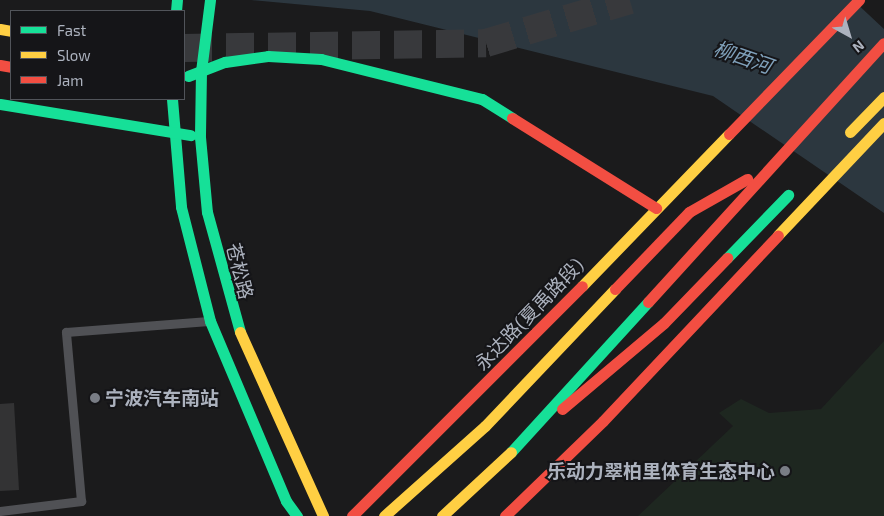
<!DOCTYPE html>
<html>
<head>
<meta charset="utf-8">
<style>
  body { margin:0 }
  #map { position:relative; width:884px; height:516px; overflow:hidden; background:#1b1b1c; font-family:"Exo 2","Noto Sans SC",sans-serif }
  div>[style] { position:absolute }
  [style*='--x'] { left:calc(var(--x)*1px); top:calc(var(--y)*1px); width:calc(var(--w)*1px); rotate:calc(var(--a)*1deg) }
  .green>* { inset:0; background:#1e2720 }
  .water>* { inset:0; background:#2c373f }
  .building>* { inset:0; background:#333334 }
  .highway-tunnel>* { height:28px; margin-top:-14px; transform-origin:0; background:repeating-linear-gradient(90deg,#38393c 0 28px,transparent 0 42px) }
  .lane>* { height:9px; margin:-4.5px; padding:0 4.5px; transform-origin:4.5px; border-radius:4.5px; background:#505155 }
  .fast>* { height:11px; margin:-5.5px; padding:0 5.5px; transform-origin:5.5px; border-radius:5.5px; background:#16e098 }
  .slow>* { height:11px; margin:-5.5px; padding:0 5.5px; transform-origin:5.5px; border-radius:5.5px; background:#ffcf43 }
  .jam>* { height:11px; margin:-5.5px; padding:0 5.5px; transform-origin:5.5px; border-radius:5.5px; background:#f24e42 }
  .dots>* { width:14px; height:14px; translate:-50% -50%; box-sizing:border-box; border:2px solid #151518; border-radius:50% }
  span { translate:-50% -50%; white-space:nowrap; text-align:center; line-height:1.15; -webkit-text-stroke:4px #151518; paint-order:stroke }
  .street-label { font-size:19px; color:#acb2be }
  .poi-label { font-size:19px; color:#acb2be; font-weight:700 }
  .left { translate:0 -50%; text-align:left }
  .right { translate:-100% -50%; text-align:right }
  .water-label { font-size:20px; color:#80a1bb; font-style:italic }
  .legend { position:absolute; left:10px; top:10px; width:175px; height:90px; box-sizing:border-box; background:#151518; border:1px solid #51545a; margin:0; padding:6px 9px; list-style:none; font-size:15px; color:#acb2be }
  .legend li { display:flex; align-items:center; gap:10px; height:25px }
  .legend b { width:25px; border:1px solid #51545a }
  .north { position:absolute; left:824px; top:10px; width:50px; height:50px; -webkit-text-stroke:4px #151518; paint-order:stroke; rotate:141deg; font-size:14px; font-weight:700; line-height:20px; text-align:center; color:#acb2be }
  .north::after { content:''; display:block; margin:auto; width:18px; height:22px; background:#acb2be; clip-path:polygon(50% 0,100% 100%,50% 72%,0 100%) }
</style>
</head>
<body>
<div id="map">
  <div class="green">
    <i style="clip-path:polygon(884px 341px,884px 516px,638px 516px,733px 426px,719px 413px,741px 399px,769px 413px,821px 409px)"></i>
  </div>
  <div class="water">
    <i style="clip-path:polygon(251px 0,853px 0,884px 29px,884px 213px,713px 96px,370px 11px)"></i>
  </div>
  <div class="building">
    <i style="clip-path:polygon(14px 403px,19px 490px,0 491px,0 404px)"></i>
  </div>
  <div class="highway-tunnel">
    <i style="--x:184;--y:48;--w:302;--a:-0.9"></i>
    <i style="--x:486;--y:43;--w:150;--a:-16.6"></i>
  </div>
  <div class="lane">
    <i style="--x:0;--y:511;--w:82;--a:-7"></i>
    <i style="--x:81;--y:501;--w:170;--a:-95.1"></i>
    <i style="--x:66;--y:332;--w:143;--a:-4.4"></i>
  </div>
  <div class="fast">
    <i style="--x:210;--y:0;--w:72;--a:97.2"></i>
    <i style="--x:201;--y:71;--w:66;--a:90.9"></i>
    <i style="--x:200;--y:137;--w:75;--a:84.7"></i>
    <i style="--x:207;--y:212;--w:124;--a:74.6"></i>
    <i style="--x:176;--y:11;--w:11;--a:-85"></i>
    <i style="--x:188;--y:76;--w:40;--a:-21"></i>
    <i style="--x:225;--y:62;--w:43;--a:-7.9"></i>
    <i style="--x:268;--y:56;--w:53;--a:3.2"></i>
    <i style="--x:321;--y:59;--w:166;--a:14"></i>
    <i style="--x:482;--y:99;--w:36;--a:32"></i>
    <i style="--x:172;--y:99;--w:108;--a:85.2"></i>
    <i style="--x:181;--y:207;--w:118;--a:75.7"></i>
    <i style="--x:210;--y:321;--w:195;--a:67.1"></i>
    <i style="--x:286;--y:501;--w:19;--a:54"></i>
    <i style="--x:0;--y:104;--w:193;--a:9.3"></i>
    <i style="--x:727;--y:258;--w:88;--a:-45.9"></i>
    <i style="--x:511;--y:452;--w:203;--a:-47.6"></i>
  </div>
  <div class="slow">
    <i style="--x:0;--y:29;--w:11;--a:10"></i>
    <i style="--x:850;--y:132;--w:49;--a:-45.8"></i>
    <i style="--x:778;--y:235;--w:154;--a:-46.6"></i>
    <i style="--x:582;--y:286;--w:211;--a:-46"></i>
    <i style="--x:240;--y:332;--w:202;--a:65.7"></i>
    <i style="--x:384;--y:516;--w:135;--a:-41.7"></i>
    <i style="--x:485;--y:426;--w:189;--a:-46.5"></i>
    <i style="--x:442;--y:516;--w:94;--a:-42.8"></i>
  </div>
  <div class="jam">
    <i style="--x:0;--y:65;--w:11;--a:10"></i>
    <i style="--x:512;--y:118;--w:170;--a:32"></i>
    <i style="--x:729;--y:134;--w:187;--a:-45.9"></i>
    <i style="--x:615;--y:289;--w:107;--a:-46.1"></i>
    <i style="--x:689;--y:212;--w:67;--a:-29.6"></i>
    <i style="--x:648;--y:302;--w:350;--a:-47.7"></i>
    <i style="--x:562;--y:409;--w:133;--a:-40.1"></i>
    <i style="--x:664;--y:323;--w:91;--a:-45.9"></i>
    <i style="--x:352;--y:516;--w:325;--a:-45"></i>
    <i style="--x:505;--y:516;--w:136;--a:-44.1"></i>
    <i style="--x:603;--y:421;--w:255;--a:-46.7"></i>
  </div>
  <div class="dots">
    <i style="left:95px;top:398px;background:#797d85"></i>
    <i style="left:785px;top:471px;background:#797d85"></i>
  </div>
  <div class="street-label">
    <span style="left:240px;top:271px;rotate:76deg">苍松路</span>
    <span style="left:529px;top:314px;rotate:-46deg">永达路(夏禹路段)</span>
  </div>
  <div class="poi-label">
    <span class="left" style="left:105px;top:398px">宁波汽车南站</span>
    <span class="right" style="left:775px;top:471px">乐动力翠柏里体育生态中心</span>
  </div>
  <div class="water-label">
    <span style="left:743px;top:57px;rotate:19deg">柳西河</span>
  </div>
  <ul class="legend">
  <li><b style="height:6px;background:#16e098"></b>Fast</li>
  <li><b style="height:6px;background:#ffcf43"></b>Slow</li>
  <li><b style="height:6px;background:#f24e42"></b>Jam</li>
  </ul>
  <div class="north">N</div>
</div>
</body>
</html>
